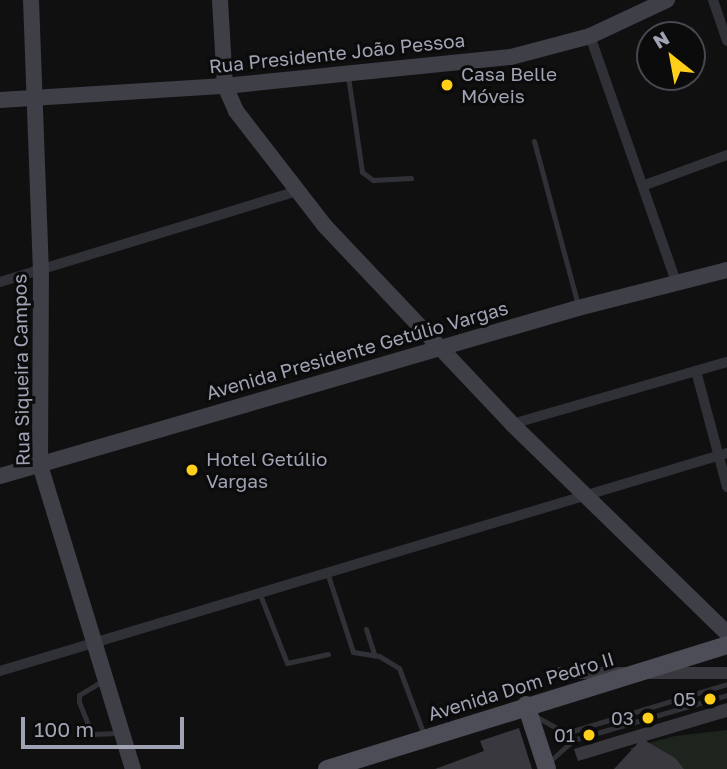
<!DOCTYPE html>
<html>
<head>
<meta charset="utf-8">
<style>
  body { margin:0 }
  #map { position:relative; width:727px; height:769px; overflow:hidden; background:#101011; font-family:"Golos Text",sans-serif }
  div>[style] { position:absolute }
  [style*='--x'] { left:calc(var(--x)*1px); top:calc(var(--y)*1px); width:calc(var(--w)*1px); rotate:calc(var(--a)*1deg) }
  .green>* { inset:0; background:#1c241d }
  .building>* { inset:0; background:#39383e; transform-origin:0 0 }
  .lane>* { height:5px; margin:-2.5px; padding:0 2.5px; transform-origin:2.5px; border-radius:2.5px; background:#303137 }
  .street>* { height:10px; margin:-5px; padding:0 5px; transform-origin:5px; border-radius:5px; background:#303137 }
  .secondary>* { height:16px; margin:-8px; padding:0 8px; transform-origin:8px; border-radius:8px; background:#3e3f47 }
  .primary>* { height:18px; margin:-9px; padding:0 9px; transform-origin:9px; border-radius:9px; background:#4c4d56 }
  .dots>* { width:19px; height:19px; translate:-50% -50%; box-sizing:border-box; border:4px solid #0b0b0c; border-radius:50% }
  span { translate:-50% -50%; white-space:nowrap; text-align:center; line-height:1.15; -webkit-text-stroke:6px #0b0b0c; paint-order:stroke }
  .street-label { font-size:19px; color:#9fa3b3 }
  .poi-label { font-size:19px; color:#9fa3b3 }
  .left { translate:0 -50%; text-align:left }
  .right { translate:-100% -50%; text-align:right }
  .north { position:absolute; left:636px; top:21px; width:70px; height:70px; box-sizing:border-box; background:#0b0b0c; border:2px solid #46484f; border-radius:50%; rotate:329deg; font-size:19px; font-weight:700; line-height:28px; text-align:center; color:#9fa3b3 }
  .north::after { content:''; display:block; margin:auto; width:24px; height:32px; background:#ffcf1a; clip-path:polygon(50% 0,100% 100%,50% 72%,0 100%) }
  .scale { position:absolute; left:21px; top:717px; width:163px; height:32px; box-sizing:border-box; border:4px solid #9fa3b3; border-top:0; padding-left:9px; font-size:21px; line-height:24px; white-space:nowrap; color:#9fa3b3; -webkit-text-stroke:5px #0b0b0c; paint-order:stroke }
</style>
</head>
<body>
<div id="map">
  <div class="green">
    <i style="clip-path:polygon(727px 730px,727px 769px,684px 769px,663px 751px,632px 753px,630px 748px,675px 736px)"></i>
  </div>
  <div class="building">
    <i style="left:727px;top:667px;width:12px;height:169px;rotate:90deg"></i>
    <i style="clip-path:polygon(727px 703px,727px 717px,646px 741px,675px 758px,684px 769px,614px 769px,638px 743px,578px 761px,574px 749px)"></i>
    <i style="clip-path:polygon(519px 728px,532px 769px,435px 769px,484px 751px,480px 741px)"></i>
  </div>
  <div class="lane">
    <i style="--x:348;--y:76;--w:97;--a:81.7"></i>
    <i style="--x:362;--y:172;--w:14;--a:36"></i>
    <i style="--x:373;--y:180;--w:38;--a:-3"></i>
    <i style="--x:534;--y:141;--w:170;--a:75"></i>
    <i style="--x:327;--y:572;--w:84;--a:72"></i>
    <i style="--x:353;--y:652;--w:26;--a:9"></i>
    <i style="--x:379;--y:656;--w:23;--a:31"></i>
    <i style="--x:399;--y:668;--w:72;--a:69.5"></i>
    <i style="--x:259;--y:592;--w:76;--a:68.5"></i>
    <i style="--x:287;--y:663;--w:42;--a:-12.4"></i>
    <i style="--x:366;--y:629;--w:28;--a:72"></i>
    <i style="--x:104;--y:680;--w:29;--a:149"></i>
    <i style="--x:79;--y:695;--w:7;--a:90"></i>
    <i style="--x:79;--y:702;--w:35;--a:68"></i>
    <i style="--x:92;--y:734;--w:27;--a:-2"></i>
    <i style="--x:535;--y:716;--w:35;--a:29"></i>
    <i style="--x:566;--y:733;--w:168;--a:-16.9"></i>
    <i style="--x:550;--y:761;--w:31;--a:-42"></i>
    <i style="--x:573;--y:740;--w:160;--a:-16.3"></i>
  </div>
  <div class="street">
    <i style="--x:713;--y:0;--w:43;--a:71.1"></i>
    <i style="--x:590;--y:36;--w:264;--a:70.7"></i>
    <i style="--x:645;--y:185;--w:87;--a:-20.1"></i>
    <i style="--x:0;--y:282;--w:311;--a:-17"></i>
    <i style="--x:696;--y:371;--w:120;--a:75"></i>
    <i style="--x:512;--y:424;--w:224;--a:-16.1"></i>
    <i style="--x:0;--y:671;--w:759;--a:-16.69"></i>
  </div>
  <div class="secondary">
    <i style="--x:31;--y:0;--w:269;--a:87.9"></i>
    <i style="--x:41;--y:269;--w:196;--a:90.3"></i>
    <i style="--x:40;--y:465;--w:318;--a:73"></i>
    <i style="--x:220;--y:0;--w:86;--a:86.7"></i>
    <i style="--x:225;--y:86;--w:27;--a:66"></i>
    <i style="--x:236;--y:111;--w:144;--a:52.3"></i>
    <i style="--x:324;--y:225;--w:274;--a:46.6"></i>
    <i style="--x:512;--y:424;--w:300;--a:44.2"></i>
    <i style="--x:0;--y:100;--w:225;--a:-3.6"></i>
    <i style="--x:225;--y:86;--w:287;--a:-5.8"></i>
    <i style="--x:511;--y:57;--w:82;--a:-14.9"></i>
    <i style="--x:590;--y:36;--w:85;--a:-25.1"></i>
    <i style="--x:0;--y:476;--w:602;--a:-16.21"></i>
    <i style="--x:578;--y:308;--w:154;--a:-14.3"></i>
  </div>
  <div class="primary">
    <i style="--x:526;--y:705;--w:67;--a:71.8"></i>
    <i style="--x:327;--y:769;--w:419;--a:-17.2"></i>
  </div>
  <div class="dots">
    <i style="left:447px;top:85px;background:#ffcf1a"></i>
    <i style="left:192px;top:470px;background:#ffcf1a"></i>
    <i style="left:710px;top:699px;background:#ffcf1a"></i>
    <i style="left:648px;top:718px;background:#ffcf1a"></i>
    <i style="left:589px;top:735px;background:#ffcf1a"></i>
  </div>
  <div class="street-label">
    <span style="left:337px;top:53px;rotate:-6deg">Rua Presidente João Pessoa</span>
    <span style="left:357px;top:350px;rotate:-16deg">Avenida Presidente Getúlio Vargas</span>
    <span style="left:21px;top:370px;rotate:-91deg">Rua Siqueira Campos</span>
    <span style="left:521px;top:686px;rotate:-17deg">Avenida Dom Pedro II</span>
  </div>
  <div class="poi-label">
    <span class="left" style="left:461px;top:85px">Casa Belle<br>Móveis</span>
    <span class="left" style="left:206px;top:470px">Hotel Getúlio<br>Vargas</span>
    <span class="right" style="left:696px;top:699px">05</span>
    <span class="right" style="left:634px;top:718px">03</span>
    <span class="right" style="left:575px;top:735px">01</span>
  </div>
  <div class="north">N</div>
  <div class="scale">100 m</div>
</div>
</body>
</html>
